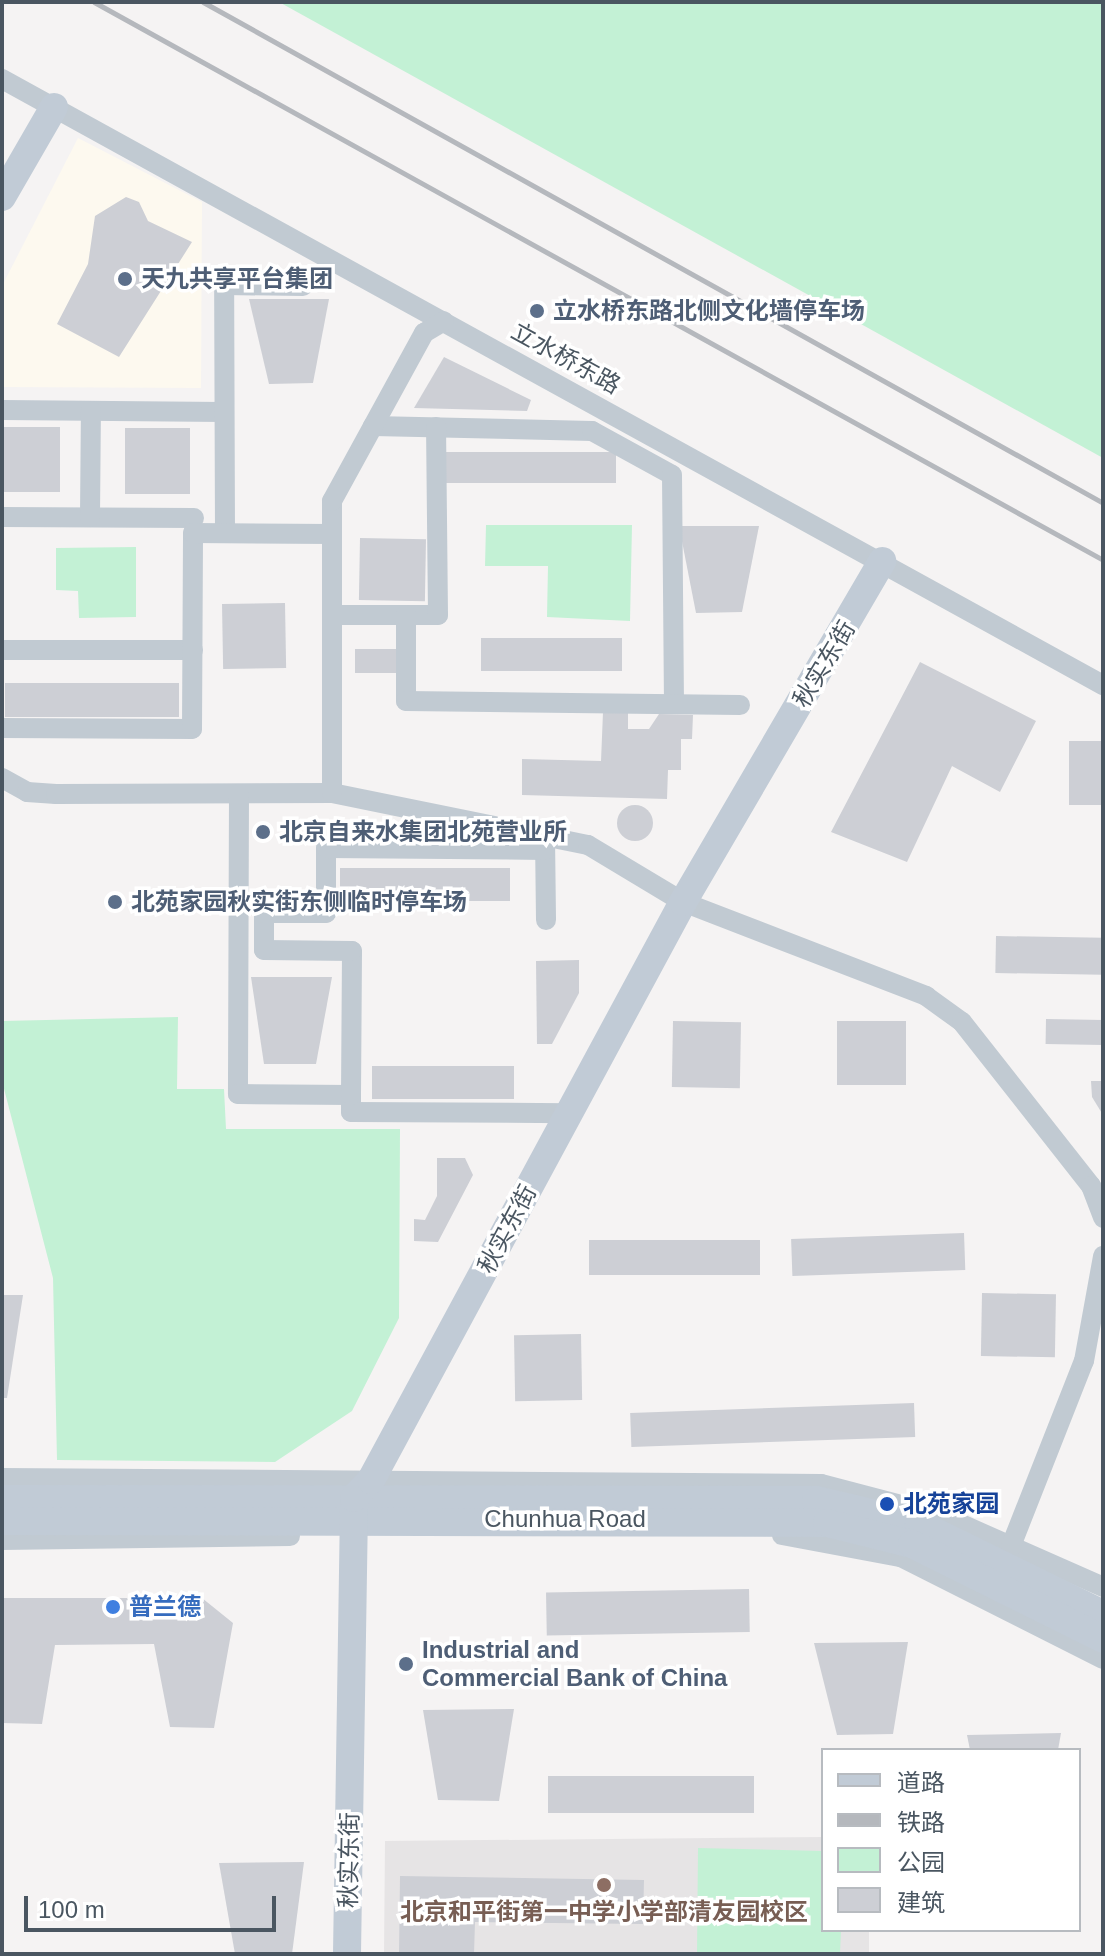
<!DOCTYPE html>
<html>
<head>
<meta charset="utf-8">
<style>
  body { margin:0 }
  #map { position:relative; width:1105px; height:1956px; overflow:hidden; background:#f5f3f3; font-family:Helvetica,"Noto Sans SC",sans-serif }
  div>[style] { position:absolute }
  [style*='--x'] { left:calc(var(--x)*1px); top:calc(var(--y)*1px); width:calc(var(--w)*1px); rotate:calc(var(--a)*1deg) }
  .commercial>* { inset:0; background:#fdf9ef }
  .education>* { inset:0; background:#e6e4e5 }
  .green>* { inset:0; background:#c3f1d5 }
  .building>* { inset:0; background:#cdcfd5; transform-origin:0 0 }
  .round { border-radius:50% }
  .street>* { height:20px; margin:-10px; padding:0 10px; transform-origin:10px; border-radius:10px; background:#c1cad2 }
  .secondary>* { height:28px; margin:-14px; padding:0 14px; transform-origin:14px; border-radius:14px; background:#c1cbd6 }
  .rail>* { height:5px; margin:-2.5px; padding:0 2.5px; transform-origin:2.5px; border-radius:2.5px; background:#b5b8bd }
  .dots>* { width:22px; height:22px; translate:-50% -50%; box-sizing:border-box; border:4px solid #fff; border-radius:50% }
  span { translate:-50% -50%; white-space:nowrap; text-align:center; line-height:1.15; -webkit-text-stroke:7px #fff; paint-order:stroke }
  .service-label { font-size:24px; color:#4e5e75; font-weight:700 }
  .left { translate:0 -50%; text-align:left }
  .street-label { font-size:24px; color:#4a5661 }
  .transit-label { font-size:24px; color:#164399; font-weight:700 }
  .shop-label { font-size:24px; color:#366cbe; font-weight:700 }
  .education-label { font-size:24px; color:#785e54; font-weight:700 }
  .frame { position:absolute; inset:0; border:4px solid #4a5661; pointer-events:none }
  .legend { position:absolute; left:821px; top:1748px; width:260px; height:184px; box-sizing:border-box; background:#fff; border:2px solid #b7bbc0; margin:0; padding:10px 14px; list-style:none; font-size:24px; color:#4a5661 }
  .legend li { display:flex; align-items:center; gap:16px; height:40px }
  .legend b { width:40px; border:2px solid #b7bbc0 }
  .scale { position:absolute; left:24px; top:1896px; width:252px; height:36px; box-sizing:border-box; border:4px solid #4a5661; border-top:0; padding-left:10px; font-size:24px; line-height:28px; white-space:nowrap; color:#4a5661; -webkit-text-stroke:6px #fff; paint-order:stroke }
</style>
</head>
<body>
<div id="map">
  <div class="commercial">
    <i style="clip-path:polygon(78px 138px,202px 202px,201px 388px,2px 387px,2px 286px)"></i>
  </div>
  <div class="education">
    <i style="clip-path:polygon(823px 1837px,823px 1930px,869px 1930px,869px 1954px,384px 1954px,385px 1841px)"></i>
  </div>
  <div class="green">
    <i style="clip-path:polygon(279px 2px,1103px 2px,1103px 458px)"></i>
    <i style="clip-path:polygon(486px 525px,632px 525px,630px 621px,547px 617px,548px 566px,485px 566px)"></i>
    <i style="clip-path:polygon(136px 547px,136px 617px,79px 618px,78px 591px,56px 590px,56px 548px)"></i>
    <i style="clip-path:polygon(178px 1017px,177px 1089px,224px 1089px,226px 1129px,400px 1129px,399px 1318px,352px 1411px,275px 1462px,57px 1460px,53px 1278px,2px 1081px,2px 1021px)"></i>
    <i style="clip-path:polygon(698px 1848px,823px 1851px,823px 1930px,841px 1930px,840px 1954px,697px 1954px)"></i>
  </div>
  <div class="building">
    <i style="clip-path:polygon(126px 197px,139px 202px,148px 221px,192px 242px,119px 357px,57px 324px,88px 264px,95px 216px)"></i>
    <i style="clip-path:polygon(249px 299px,329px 299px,313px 383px,269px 384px)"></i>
    <i style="clip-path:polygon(444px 357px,531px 400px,527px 411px,414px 408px)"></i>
    <i style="left:2px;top:427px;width:58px;height:65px"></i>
    <i style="left:125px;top:428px;width:65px;height:66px"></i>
    <i style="left:442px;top:452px;width:174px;height:31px"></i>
    <i style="clip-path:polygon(679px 526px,759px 526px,742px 612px,696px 613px)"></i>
    <i style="left:360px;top:538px;width:66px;height:62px;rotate:1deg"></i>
    <i style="left:285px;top:603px;width:65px;height:63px;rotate:89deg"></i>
    <i style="left:481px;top:638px;width:141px;height:33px"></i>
    <i style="left:355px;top:649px;width:43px;height:24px"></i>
    <i style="clip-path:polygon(920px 662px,1036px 721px,1000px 792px,952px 766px,907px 862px,831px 832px)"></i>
    <i style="left:5px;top:683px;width:174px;height:34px"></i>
    <i style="clip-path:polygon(603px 712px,628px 713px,628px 729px,649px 729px,659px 714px,693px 715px,692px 739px,681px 739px,681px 770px,668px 770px,667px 799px,522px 795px,522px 759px,601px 761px)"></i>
    <i style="left:1069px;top:741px;width:34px;height:64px"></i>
    <i class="round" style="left:617px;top:805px;width:36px;height:36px"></i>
    <i style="left:510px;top:868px;width:33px;height:170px;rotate:90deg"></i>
    <i style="left:996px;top:936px;width:107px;height:37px;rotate:1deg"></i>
    <i style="clip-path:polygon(579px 960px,579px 993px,552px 1044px,537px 1044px,536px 961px)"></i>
    <i style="clip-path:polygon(251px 977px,332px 977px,316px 1064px,264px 1064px)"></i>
    <i style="left:1046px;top:1019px;width:57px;height:25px;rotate:1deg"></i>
    <i style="left:673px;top:1021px;width:68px;height:66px;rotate:1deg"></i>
    <i style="left:837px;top:1021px;width:69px;height:64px"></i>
    <i style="left:514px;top:1066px;width:33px;height:142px;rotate:90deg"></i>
    <i style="clip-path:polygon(1091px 1081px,1103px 1081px,1103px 1115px,1092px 1097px)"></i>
    <i style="clip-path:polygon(437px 1158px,465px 1158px,473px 1175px,438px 1242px,414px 1241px,414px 1219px,425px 1220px,437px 1196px)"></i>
    <i style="left:964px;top:1233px;width:37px;height:173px;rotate:88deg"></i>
    <i style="left:760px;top:1240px;width:35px;height:171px;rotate:90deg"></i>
    <i style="left:982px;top:1293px;width:74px;height:63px;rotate:1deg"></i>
    <i style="clip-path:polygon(2px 1295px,23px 1295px,7px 1398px,2px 1398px)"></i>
    <i style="left:581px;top:1334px;width:66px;height:67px;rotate:89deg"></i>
    <i style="left:914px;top:1403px;width:34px;height:284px;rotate:88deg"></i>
    <i style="left:749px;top:1589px;width:43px;height:203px;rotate:89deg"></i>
    <i style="clip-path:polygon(2px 1598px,202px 1598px,233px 1623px,214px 1728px,170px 1727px,154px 1644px,55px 1645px,42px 1724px,2px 1723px)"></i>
    <i style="clip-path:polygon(908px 1642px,893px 1734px,837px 1735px,814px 1643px)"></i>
    <i style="clip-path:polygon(514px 1709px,499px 1801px,438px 1800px,423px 1710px)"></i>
    <i style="clip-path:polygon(1061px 1733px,1058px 1750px,970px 1750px,967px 1735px)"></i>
    <i style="left:548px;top:1776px;width:206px;height:37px"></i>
    <i style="clip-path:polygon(304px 1862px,292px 1954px,235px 1954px,219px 1863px)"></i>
    <i style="clip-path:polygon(400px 1876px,644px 1880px,643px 1924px,475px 1922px,474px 1954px,399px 1954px)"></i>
  </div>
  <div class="street">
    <i style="--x:2;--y:79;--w:1257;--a:28.83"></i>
    <i style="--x:2;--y:410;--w:221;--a:0.5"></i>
    <i style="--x:373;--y:426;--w:219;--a:1.3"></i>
    <i style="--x:592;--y:431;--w:91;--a:28.8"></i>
    <i style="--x:672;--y:475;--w:229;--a:89.5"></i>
    <i style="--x:2;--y:517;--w:192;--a:0.3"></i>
    <i style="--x:90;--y:517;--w:106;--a:-89.5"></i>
    <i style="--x:225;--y:533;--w:248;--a:-90.2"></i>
    <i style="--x:224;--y:285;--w:79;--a:0.7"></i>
    <i style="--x:332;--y:615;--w:106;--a:0"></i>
    <i style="--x:438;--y:615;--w:188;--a:-90.6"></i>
    <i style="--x:406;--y:615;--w:86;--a:90"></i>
    <i style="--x:406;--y:701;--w:334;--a:0.7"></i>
    <i style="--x:2;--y:650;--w:191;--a:0"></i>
    <i style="--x:2;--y:728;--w:190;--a:0.3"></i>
    <i style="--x:192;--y:729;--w:196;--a:-89.7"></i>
    <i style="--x:193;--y:533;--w:138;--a:0.4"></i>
    <i style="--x:2;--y:778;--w:29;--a:29"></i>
    <i style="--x:27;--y:792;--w:29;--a:4"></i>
    <i style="--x:56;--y:794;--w:276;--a:-0.2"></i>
    <i style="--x:332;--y:793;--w:261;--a:11.5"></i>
    <i style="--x:588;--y:845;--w:111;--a:31"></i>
    <i style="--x:683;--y:902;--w:261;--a:21.1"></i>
    <i style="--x:926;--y:996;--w:44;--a:35.8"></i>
    <i style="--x:962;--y:1022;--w:209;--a:51.8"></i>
    <i style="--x:1091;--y:1186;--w:34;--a:69"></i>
    <i style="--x:332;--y:793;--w:292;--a:-90"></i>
    <i style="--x:332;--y:501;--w:192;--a:-61.3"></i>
    <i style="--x:424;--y:333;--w:23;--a:-31"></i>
    <i style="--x:239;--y:794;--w:300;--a:90.2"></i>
    <i style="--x:238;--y:1094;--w:113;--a:0.5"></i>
    <i style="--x:351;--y:1095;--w:17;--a:90"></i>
    <i style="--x:351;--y:1112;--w:218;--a:0.3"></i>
    <i style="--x:545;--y:837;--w:83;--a:89.3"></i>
    <i style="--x:351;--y:1095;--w:144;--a:-89.6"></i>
    <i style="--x:352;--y:951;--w:88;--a:-179.3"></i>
    <i style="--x:264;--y:950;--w:37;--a:-90"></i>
    <i style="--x:264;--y:913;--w:62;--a:0"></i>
    <i style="--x:326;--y:913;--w:65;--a:-90"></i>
    <i style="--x:326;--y:848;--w:219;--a:0.5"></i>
    <i style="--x:2;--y:1478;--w:819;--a:0.42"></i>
    <i style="--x:821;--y:1484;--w:126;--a:14.7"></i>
    <i style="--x:943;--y:1516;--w:175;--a:23.9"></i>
    <i style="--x:782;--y:1535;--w:121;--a:10.5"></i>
    <i style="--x:901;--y:1557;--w:226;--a:26.8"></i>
    <i style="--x:2;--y:1540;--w:288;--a:-0.8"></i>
    <i style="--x:1009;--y:1551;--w:204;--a:-68.5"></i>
    <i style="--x:1084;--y:1361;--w:107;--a:-79.7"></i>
  </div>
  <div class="secondary">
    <i style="--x:2;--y:197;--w:104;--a:-60"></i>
    <i style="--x:2;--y:1499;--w:814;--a:0.07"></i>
    <i style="--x:816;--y:1500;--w:106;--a:13.1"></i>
    <i style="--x:919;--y:1524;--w:205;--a:26.1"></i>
    <i style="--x:2;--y:1521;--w:825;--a:0.14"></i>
    <i style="--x:827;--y:1523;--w:88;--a:13.9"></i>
    <i style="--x:912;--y:1544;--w:213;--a:26.4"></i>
    <i style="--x:347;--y:1954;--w:456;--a:-89.1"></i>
    <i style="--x:354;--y:1498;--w:25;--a:-47"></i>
    <i style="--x:371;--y:1480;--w:657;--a:-61.64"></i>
    <i style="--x:683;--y:902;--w:395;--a:-59.7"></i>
  </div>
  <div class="rail">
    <i style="--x:94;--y:2;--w:1153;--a:28.94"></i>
    <i style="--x:203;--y:2;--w:1030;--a:29.1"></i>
  </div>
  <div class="dots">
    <i style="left:125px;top:279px;background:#5c6f8a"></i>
    <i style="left:537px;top:311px;background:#5c6f8a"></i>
    <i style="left:263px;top:832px;background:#5c6f8a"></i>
    <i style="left:115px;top:902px;background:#5c6f8a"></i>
    <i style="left:887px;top:1504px;background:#1a4fb4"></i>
    <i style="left:113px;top:1607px;background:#3f7fe0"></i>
    <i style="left:406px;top:1664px;background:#5c6f8a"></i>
    <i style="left:604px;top:1885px;background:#8d6e63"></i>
  </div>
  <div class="service-label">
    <span class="left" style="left:141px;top:279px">天九共享平台集团</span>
    <span class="left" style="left:553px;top:311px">立水桥东路北侧文化墙停车场</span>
    <span class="left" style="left:279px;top:832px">北京自来水集团北苑营业所</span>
    <span class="left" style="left:131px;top:902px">北苑家园秋实街东侧临时停车场</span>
    <span class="left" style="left:422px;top:1664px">Industrial and<br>Commercial Bank of China</span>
  </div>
  <div class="street-label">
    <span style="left:566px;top:358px;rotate:29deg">立水桥东路</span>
    <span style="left:824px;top:664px;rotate:-59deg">秋实东街</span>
    <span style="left:507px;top:1229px;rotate:-62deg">秋实东街</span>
    <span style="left:565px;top:1519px">Chunhua Road</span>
    <span style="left:349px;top:1860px;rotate:-89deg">秋实东街</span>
  </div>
  <div class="transit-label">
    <span class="left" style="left:903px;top:1504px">北苑家园</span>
  </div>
  <div class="shop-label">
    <span class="left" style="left:129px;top:1607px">普兰德</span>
  </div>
  <div class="education-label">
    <span style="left:604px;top:1912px">北京和平街第一中学小学部清友园校区</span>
  </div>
  <div class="frame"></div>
  <ul class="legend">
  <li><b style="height:10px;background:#c1cbd6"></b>道路</li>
  <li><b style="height:10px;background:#b5b8bd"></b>铁路</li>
  <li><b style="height:22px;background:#c3f1d5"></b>公园</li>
  <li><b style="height:22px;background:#cdcfd5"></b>建筑</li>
  </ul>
  <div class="scale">100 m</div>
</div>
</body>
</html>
